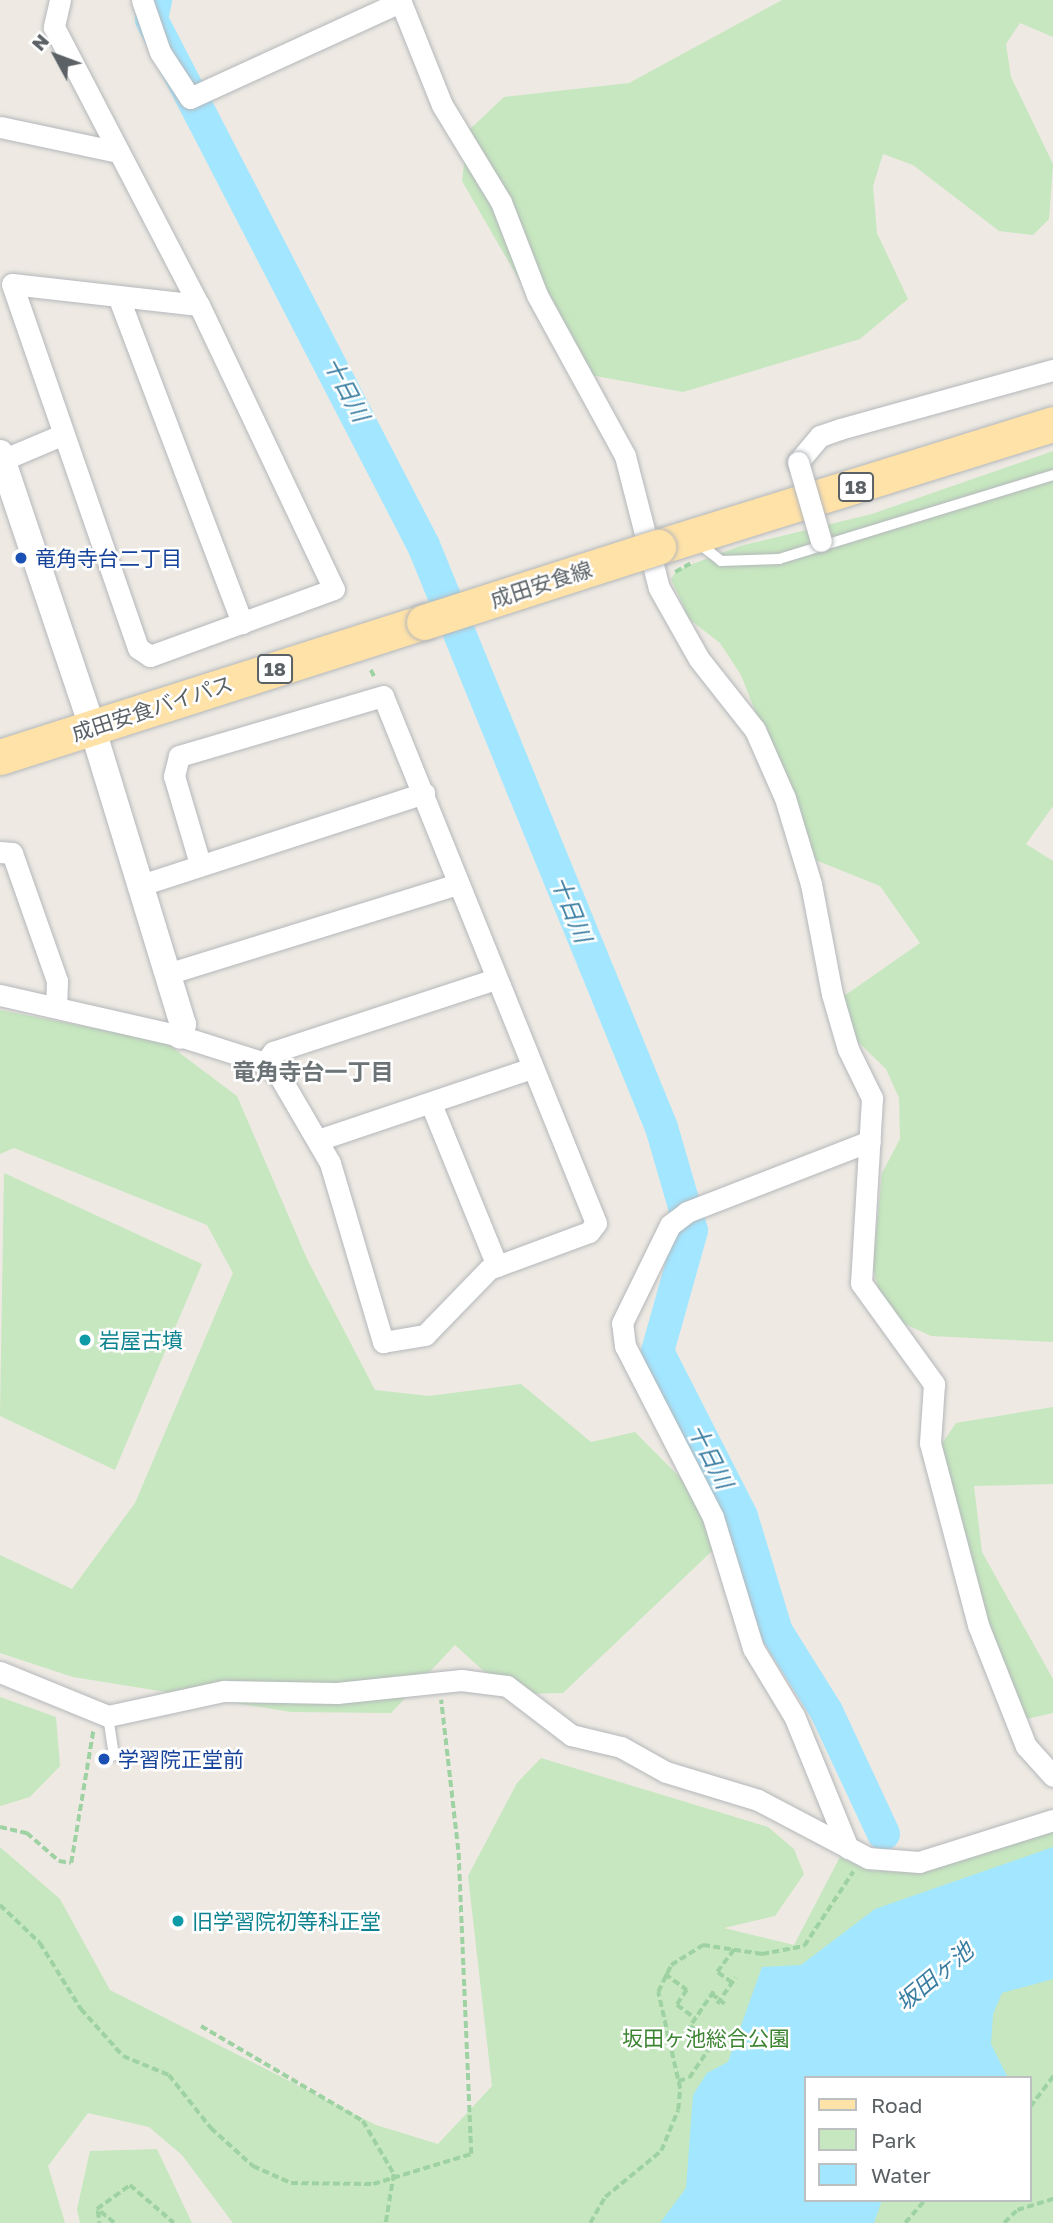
<!DOCTYPE html>
<html>
<head>
<meta charset="utf-8">
<style>
  body { margin:0 }
  #map { position:relative; width:1053px; height:2223px; overflow:hidden; background:#eeeae3; font-family:"Golos Text","Noto Sans JP",sans-serif }
  div>[style] { position:absolute }
  [style*='--x'] { left:calc(var(--x)*1px); top:calc(var(--y)*1px); width:calc(var(--w)*1px); rotate:calc(var(--a)*1deg) }
  .green>* { inset:0; background:#c6e7bf }
  .water>* { inset:0; background:#a3e6ff }
  .river>* { height:33px; margin:-16.5px; padding:0 16.5px; transform-origin:16.5px; border-radius:16.5px; background:#a3e6ff }
  .path>* { height:3.5px; margin-top:-1.75px; transform-origin:0; background:repeating-linear-gradient(90deg,#9ed2a3 0 7px,transparent 0 10.5px) }
  .roads { filter:drop-shadow(0 0 2px #b4b7bb) drop-shadow(0 0 2px #b4b7bb) }
  .service>* { height:10px; margin:-5px; padding:0 5px; transform-origin:5px; border-radius:5px; background:#fff }
  .minor>* { height:21px; margin:-10.5px; padding:0 10.5px; transform-origin:10.5px; border-radius:10.5px; background:#fff }
  .tertiary>* { height:26px; margin:-13px; padding:0 13px; transform-origin:13px; border-radius:13px; background:#fff }
  .primary>* { height:35px; margin:-17.5px; padding:0 17.5px; transform-origin:17.5px; border-radius:17.5px; background:#ffe2a8 }
  .bridges { filter:drop-shadow(0 0 2px #b4b7bb) drop-shadow(0 0 2px #b4b7bb) }
  .minor-bridge>* { height:21px; margin:-10.5px; padding:0 10.5px; transform-origin:10.5px; border-radius:10.5px; background:#fff }
  .primary-bridge>* { height:35px; margin:-17.5px; padding:0 17.5px; transform-origin:17.5px; border-radius:17.5px; background:#ffe2a8 }
  .dots>* { width:19px; height:19px; translate:-50% -50%; box-sizing:border-box; border:4px solid #fff; border-radius:50% }
  span { translate:-50% -50%; white-space:nowrap; text-align:center; line-height:1.15; -webkit-text-stroke:5px #fff; paint-order:stroke }
  .shield-label span { padding:2px 5px; background:#fff; border:2px solid; border-radius:5px; -webkit-text-stroke-width:0 }
  .shield-label { font-size:19px; color:#5b6164; font-weight:700 }
  .transit-label { font-size:21px; color:#164399 }
  .left { translate:0 -50%; text-align:left }
  .street-label { font-size:21px; color:#5b6164 }
  .culture-label { font-size:21px; color:#0d838f }
  .park-label { font-size:21px; color:#3d8433 }
  .water-label { font-size:23px; color:#397da1; font-style:italic }
  .neighbourhood-label { font-size:23px; color:#6c7376; font-weight:700 }
  .legend { position:absolute; left:804px; top:2076px; width:228px; height:126px; box-sizing:border-box; background:#fff; border:2px solid #bdc0c1; margin:0; padding:9px 12px; list-style:none; font-size:21px; color:#5b6164 }
  .legend li { display:flex; align-items:center; gap:14px; height:35px }
  .legend b { width:35px; border:2px solid #bdc0c1 }
  .north { position:absolute; left:21px; top:21px; width:70px; height:70px; -webkit-text-stroke:5px #fff; paint-order:stroke; rotate:311deg; font-size:19px; font-weight:700; line-height:28px; text-align:center; color:#5b6164 }
  .north::after { content:''; display:block; margin:auto; width:24px; height:32px; background:#5b6164; clip-path:polygon(50% 0,100% 100%,50% 72%,0 100%) }
</style>
</head>
<body>
<div id="map">
  <div class="green">
    <i style="clip-path:polygon(782px 0,1053px 0,1053px 37px,1020px 23px,1006px 44px,1011px 77px,1053px 164px,1049px 219px,1033px 235px,999px 231px,913px 165px,883px 154px,873px 186px,877px 233px,908px 299px,860px 339px,683px 392px,585px 374px,541px 318px,462px 181px,468px 131px,504px 97px,629px 83px)"></i>
    <i style="clip-path:polygon(1053px 451px,1053px 806px,1026px 844px,1053px 861px,1053px 1342px,931px 1336px,903px 1323px,878px 1289px,873px 1266px,882px 1173px,900px 1139px,899px 1098px,886px 1069px,856px 1040px,844px 996px,920px 943px,880px 886px,813px 859px,741px 675px,720px 643px,689px 619px,671px 579px,677px 570px,740px 546px,872px 514px)"></i>
    <i style="clip-path:polygon(0 1010px,165px 1042px,237px 1096px,307px 1259px,375px 1390px,429px 1396px,521px 1384px,591px 1442px,635px 1432px,733px 1531px,563px 1693px,509px 1694px,455px 1645px,391px 1713px,291px 1712px,73px 1677px,0 1653px,0 1555px,72px 1589px,135px 1503px,233px 1273px,207px 1225px,14px 1148px,0 1154px)"></i>
    <i style="clip-path:polygon(4px 1173px,202px 1264px,115px 1470px,0 1416px)"></i>
    <i style="clip-path:polygon(1053px 1407px,1053px 1484px,974px 1486px,982px 1552px,1053px 1679px,1053px 1713px,1026px 1719px,986px 1625px,939px 1448px,956px 1423px)"></i>
    <i style="clip-path:polygon(0 1697px,56px 1717px,60px 1766px,30px 1797px,0 1806px)"></i>
    <i style="clip-path:polygon(evenodd,541px 1758px,768px 1827px,794px 1849px,804px 1874px,775px 1916px,724px 1928px,794px 1945px,840px 1857px,867px 1870px,921px 1873px,1053px 1825px,1053px 2223px,233px 2223px,182px 2155px,149px 2127px,88px 2113px,48px 2166px,65px 2223px,0 2223px,0 1847px,60px 1899px,110px 1990px,376px 2125px,438px 2144px,492px 2086px,468px 1876px,517px 1783px,541px 1758px,806px 2078px,1030px 2078px,1030px 2200px,806px 2200px,806px 2078px)"></i>
    <i style="clip-path:polygon(157px 2149px,192px 2223px,80px 2223px,77px 2209px,90px 2151px)"></i>
  </div>
  <div class="water">
    <i style="clip-path:polygon(1053px 1847px,1053px 1979px,1002px 1993px,993px 2014px,991px 2044px,1008px 2078px,806px 2078px,806px 2200px,882px 2200px,874px 2223px,660px 2223px,686px 2188px,693px 2095px,707px 2073px,728px 2062px,762px 1967px,801px 1965px,875px 1909px)"></i>
  </div>
  <div class="river">
    <i style="--x:155;--y:0;--w:19;--a:102"></i>
    <i style="--x:151;--y:19;--w:592;--a:62.66"></i>
    <i style="--x:423;--y:545;--w:629;--a:67.76"></i>
    <i style="--x:661;--y:1127;--w:107;--a:73.8"></i>
    <i style="--x:691;--y:1230;--w:126;--a:105.7"></i>
    <i style="--x:657;--y:1351;--w:185;--a:63"></i>
    <i style="--x:741;--y:1516;--w:120;--a:73.1"></i>
    <i style="--x:776;--y:1631;--w:94;--a:58"></i>
    <i style="--x:826;--y:1711;--w:135;--a:65"></i>
  </div>
  <div class="path">
    <i style="--x:675;--y:572;--w:21;--a:-29"></i>
    <i style="--x:371;--y:670;--w:9;--a:63"></i>
    <i style="--x:0;--y:1827;--w:28;--a:13"></i>
    <i style="--x:27;--y:1833;--w:43;--a:41.2"></i>
    <i style="--x:59;--y:1861;--w:12;--a:9"></i>
    <i style="--x:71;--y:1863;--w:134;--a:-80.5"></i>
    <i style="--x:0;--y:1905;--w:55;--a:43.5"></i>
    <i style="--x:40;--y:1943;--w:78;--a:58.2"></i>
    <i style="--x:81;--y:2009;--w:63;--a:48.2"></i>
    <i style="--x:123;--y:2056;--w:50;--a:22.4"></i>
    <i style="--x:169;--y:2075;--w:68;--a:51.6"></i>
    <i style="--x:211;--y:2128;--w:57;--a:42.1"></i>
    <i style="--x:253;--y:2166;--w:42;--a:24.1"></i>
    <i style="--x:291;--y:2183;--w:82;--a:0.7"></i>
    <i style="--x:373;--y:2184;--w:102;--a:-17"></i>
    <i style="--x:471;--y:2154;--w:304;--a:-92.4"></i>
    <i style="--x:458;--y:1850;--w:151;--a:-96.5"></i>
    <i style="--x:665;--y:1974;--w:27;--a:36"></i>
    <i style="--x:687;--y:1990;--w:18;--a:124"></i>
    <i style="--x:677;--y:2005;--w:22;--a:36"></i>
    <i style="--x:732;--y:1983;--w:19;--a:-144"></i>
    <i style="--x:717;--y:1972;--w:30;--a:-53"></i>
    <i style="--x:712;--y:1994;--w:16;--a:38"></i>
    <i style="--x:717;--y:2004;--w:32;--a:-55"></i>
    <i style="--x:201;--y:2026;--w:188;--a:30.4"></i>
    <i style="--x:363;--y:2121;--w:61;--a:59.7"></i>
    <i style="--x:394;--y:2174;--w:50;--a:99.3"></i>
    <i style="--x:690;--y:2026;--w:28;--a:35"></i>
    <i style="--x:686;--y:2032;--w:52;--a:-56"></i>
    <i style="--x:678;--y:2081;--w:11;--a:-15"></i>
    <i style="--x:689;--y:2078;--w:57;--a:-55.8"></i>
    <i style="--x:1030;--y:2107;--w:39;--a:-53"></i>
    <i style="--x:98;--y:2211;--w:12;--a:81"></i>
    <i style="--x:114;--y:2223;--w:22;--a:-141"></i>
    <i style="--x:97;--y:2209;--w:41;--a:-36"></i>
    <i style="--x:130;--y:2185;--w:58;--a:40.8"></i>
    <i style="--x:590;--y:2223;--w:30;--a:-60"></i>
    <i style="--x:605;--y:2197;--w:72;--a:-39.4"></i>
    <i style="--x:661;--y:2151;--w:44;--a:-67.5"></i>
    <i style="--x:678;--y:2110;--w:21;--a:-85"></i>
    <i style="--x:680;--y:2089;--w:99;--a:-102.8"></i>
    <i style="--x:658;--y:1992;--w:30;--a:-64"></i>
    <i style="--x:671;--y:1965;--w:38;--a:-32"></i>
    <i style="--x:703;--y:1945;--w:60;--a:8.7"></i>
    <i style="--x:762;--y:1954;--w:43;--a:-10.8"></i>
    <i style="--x:804;--y:1946;--w:89;--a:-56.5"></i>
    <i style="--x:905;--y:2223;--w:30;--a:-49"></i>
    <i style="--x:1004;--y:2223;--w:18;--a:-45"></i>
    <i style="--x:1017;--y:2210;--w:38;--a:-17"></i>
  </div>
  <div class="roads">
    <div class="service">
      <i style="--x:697;--y:542;--w:31;--a:38"></i>
      <i style="--x:721;--y:561;--w:58;--a:-2"></i>
      <i style="--x:779;--y:559;--w:287;--a:-17"></i>
      <i style="--x:108;--y:1716;--w:40;--a:81.5"></i>
    </div>
    <div class="minor">
      <i style="--x:60;--y:0;--w:28;--a:103"></i>
      <i style="--x:54;--y:27;--w:314;--a:62.5"></i>
      <i style="--x:199;--y:305;--w:314;--a:64.6"></i>
      <i style="--x:334;--y:589;--w:196;--a:160"></i>
      <i style="--x:150;--y:656;--w:14;--a:-146"></i>
      <i style="--x:138;--y:648;--w:385;--a:-109.1"></i>
      <i style="--x:12;--y:284;--w:188;--a:6.4"></i>
      <i style="--x:142;--y:0;--w:55;--a:70.9"></i>
      <i style="--x:160;--y:52;--w:55;--a:56.9"></i>
      <i style="--x:190;--y:98;--w:231;--a:-24.6"></i>
      <i style="--x:400;--y:0;--w:113;--a:68.2"></i>
      <i style="--x:442;--y:105;--w:114;--a:58.7"></i>
      <i style="--x:501;--y:202;--w:100;--a:68.8"></i>
      <i style="--x:537;--y:295;--w:183;--a:61.3"></i>
      <i style="--x:625;--y:456;--w:136;--a:75.6"></i>
      <i style="--x:659;--y:588;--w:81;--a:60.6"></i>
      <i style="--x:699;--y:659;--w:90;--a:51.7"></i>
      <i style="--x:755;--y:730;--w:74;--a:66.2"></i>
      <i style="--x:785;--y:798;--w:90;--a:73.2"></i>
      <i style="--x:811;--y:884;--w:112;--a:79.2"></i>
      <i style="--x:832;--y:994;--w:57;--a:73.8"></i>
      <i style="--x:848;--y:1049;--w:55;--a:63.9"></i>
      <i style="--x:872;--y:1098;--w:185;--a:93.4"></i>
      <i style="--x:861;--y:1283;--w:125;--a:54.1"></i>
      <i style="--x:934;--y:1384;--w:59;--a:93.9"></i>
      <i style="--x:930;--y:1443;--w:188;--a:75.2"></i>
      <i style="--x:978;--y:1625;--w:130;--a:68.4"></i>
      <i style="--x:1026;--y:1746;--w:40;--a:48"></i>
      <i style="--x:0;--y:127;--w:121;--a:12"></i>
      <i style="--x:118;--y:296;--w:350;--a:69.2"></i>
      <i style="--x:0;--y:461;--w:69;--a:-22.9"></i>
      <i style="--x:798;--y:462;--w:34;--a:-50"></i>
      <i style="--x:820;--y:436;--w:21;--a:-19"></i>
      <i style="--x:840;--y:429;--w:221;--a:-15.5"></i>
      <i style="--x:0;--y:852;--w:12;--a:5"></i>
      <i style="--x:12;--y:853;--w:136;--a:70.6"></i>
      <i style="--x:57;--y:981;--w:24;--a:92"></i>
      <i style="--x:138;--y:886;--w:301;--a:-18"></i>
      <i style="--x:167;--y:974;--w:305;--a:-17.2"></i>
      <i style="--x:0;--y:995;--w:185;--a:12.8"></i>
      <i style="--x:180;--y:1036;--w:89;--a:17.6"></i>
      <i style="--x:265;--y:1063;--w:21;--a:43"></i>
      <i style="--x:280;--y:1077;--w:99;--a:59.8"></i>
      <i style="--x:330;--y:1163;--w:187;--a:73.5"></i>
      <i style="--x:383;--y:1342;--w:43;--a:-9.5"></i>
      <i style="--x:425;--y:1335;--w:92;--a:-45.9"></i>
      <i style="--x:489;--y:1269;--w:107;--a:-20.3"></i>
      <i style="--x:589;--y:1232;--w:11;--a:-52"></i>
      <i style="--x:596;--y:1223;--w:568;--a:-112.01"></i>
      <i style="--x:383;--y:696;--w:213;--a:163.6"></i>
      <i style="--x:179;--y:756;--w:21;--a:104"></i>
      <i style="--x:174;--y:776;--w:92;--a:73.5"></i>
      <i style="--x:265;--y:1063;--w:14;--a:-54"></i>
      <i style="--x:273;--y:1052;--w:234;--a:-18.2"></i>
      <i style="--x:431;--y:1104;--w:175;--a:67.8"></i>
      <i style="--x:318;--y:1140;--w:226;--a:-18.6"></i>
      <i style="--x:0;--y:1672;--w:117;--a:22.2"></i>
      <i style="--x:108;--y:1716;--w:119;--a:-12.2"></i>
      <i style="--x:224;--y:1691;--w:113;--a:1"></i>
      <i style="--x:337;--y:1693;--w:125;--a:-6"></i>
      <i style="--x:461;--y:1680;--w:46;--a:7.4"></i>
      <i style="--x:507;--y:1686;--w:81;--a:37.4"></i>
      <i style="--x:571;--y:1735;--w:51;--a:13.5"></i>
      <i style="--x:621;--y:1747;--w:51;--a:29.1"></i>
      <i style="--x:666;--y:1772;--w:96;--a:16.9"></i>
      <i style="--x:758;--y:1800;--w:124;--a:27.8"></i>
      <i style="--x:868;--y:1858;--w:51;--a:4.5"></i>
      <i style="--x:919;--y:1862;--w:140;--a:-17.4"></i>
      <i style="--x:848;--y:1848;--w:143;--a:-112.2"></i>
      <i style="--x:794;--y:1716;--w:79;--a:-121.1"></i>
      <i style="--x:753;--y:1648;--w:137;--a:-107"></i>
      <i style="--x:713;--y:1517;--w:192;--a:-117.2"></i>
      <i style="--x:625;--y:1346;--w:23;--a:-97"></i>
      <i style="--x:622;--y:1323;--w:109;--a:-63.9"></i>
      <i style="--x:670;--y:1225;--w:21;--a:-37"></i>
      <i style="--x:687;--y:1212;--w:196;--a:-21.2"></i>
    </div>
    <div class="tertiary">
      <i style="--x:0;--y:453;--w:289;--a:71.4"></i>
      <i style="--x:92;--y:727;--w:311;--a:73"></i>
      <i style="--x:183;--y:1024;--w:12;--a:104"></i>
    </div>
    <div class="primary">
      <i style="--x:658;--y:547;--w:414;--a:-17.3"></i>
      <i style="--x:0;--y:757;--w:445;--a:-17.7"></i>
    </div>
  </div>
  <div class="bridges">
    <div class="minor-bridge">
      <i style="--x:798;--y:462;--w:82;--a:73.8"></i>
    </div>
    <div class="primary-bridge">
      <i style="--x:424;--y:622;--w:246;--a:-17.8"></i>
    </div>
  </div>
  <div class="dots">
    <i style="left:21px;top:558px;background:#1a4fb4"></i>
    <i style="left:85px;top:1340px;background:#0f9aa8"></i>
    <i style="left:104px;top:1759px;background:#1a4fb4"></i>
    <i style="left:178px;top:1921px;background:#0f9aa8"></i>
  </div>
  <div class="shield-label">
    <span style="left:856px;top:487px">18</span>
    <span style="left:275px;top:669px">18</span>
  </div>
  <div class="transit-label">
    <span class="left" style="left:35px;top:558px">竜角寺台二丁目</span>
    <span class="left" style="left:118px;top:1759px">学習院正堂前</span>
  </div>
  <div class="street-label">
    <span style="left:541px;top:584px;rotate:-18deg">成田安食線</span>
    <span style="left:152px;top:708px;rotate:-18deg">成田安食バイパス</span>
  </div>
  <div class="culture-label">
    <span class="left" style="left:99px;top:1340px">岩屋古墳</span>
    <span class="left" style="left:192px;top:1921px">旧学習院初等科正堂</span>
  </div>
  <div class="park-label">
    <span style="left:706px;top:2038px">坂田ヶ池総合公園</span>
  </div>
  <div class="water-label">
    <span style="left:347px;top:389px;rotate:62deg">十日川</span>
    <span style="left:572px;top:909px;rotate:68deg">十日川</span>
    <span style="left:711px;top:1456px;rotate:63deg">十日川</span>
    <span style="left:934px;top:1976px;rotate:-40deg">坂田ヶ池</span>
  </div>
  <div class="neighbourhood-label">
    <span style="left:313px;top:1071px">竜角寺台一丁目</span>
  </div>
  <ul class="legend">
  <li><b style="height:9px;background:#ffe2a8"></b>Road</li>
  <li><b style="height:19px;background:#c6e7bf"></b>Park</li>
  <li><b style="height:19px;background:#a3e6ff"></b>Water</li>
  </ul>
  <div class="north">N</div>
</div>
</body>
</html>
